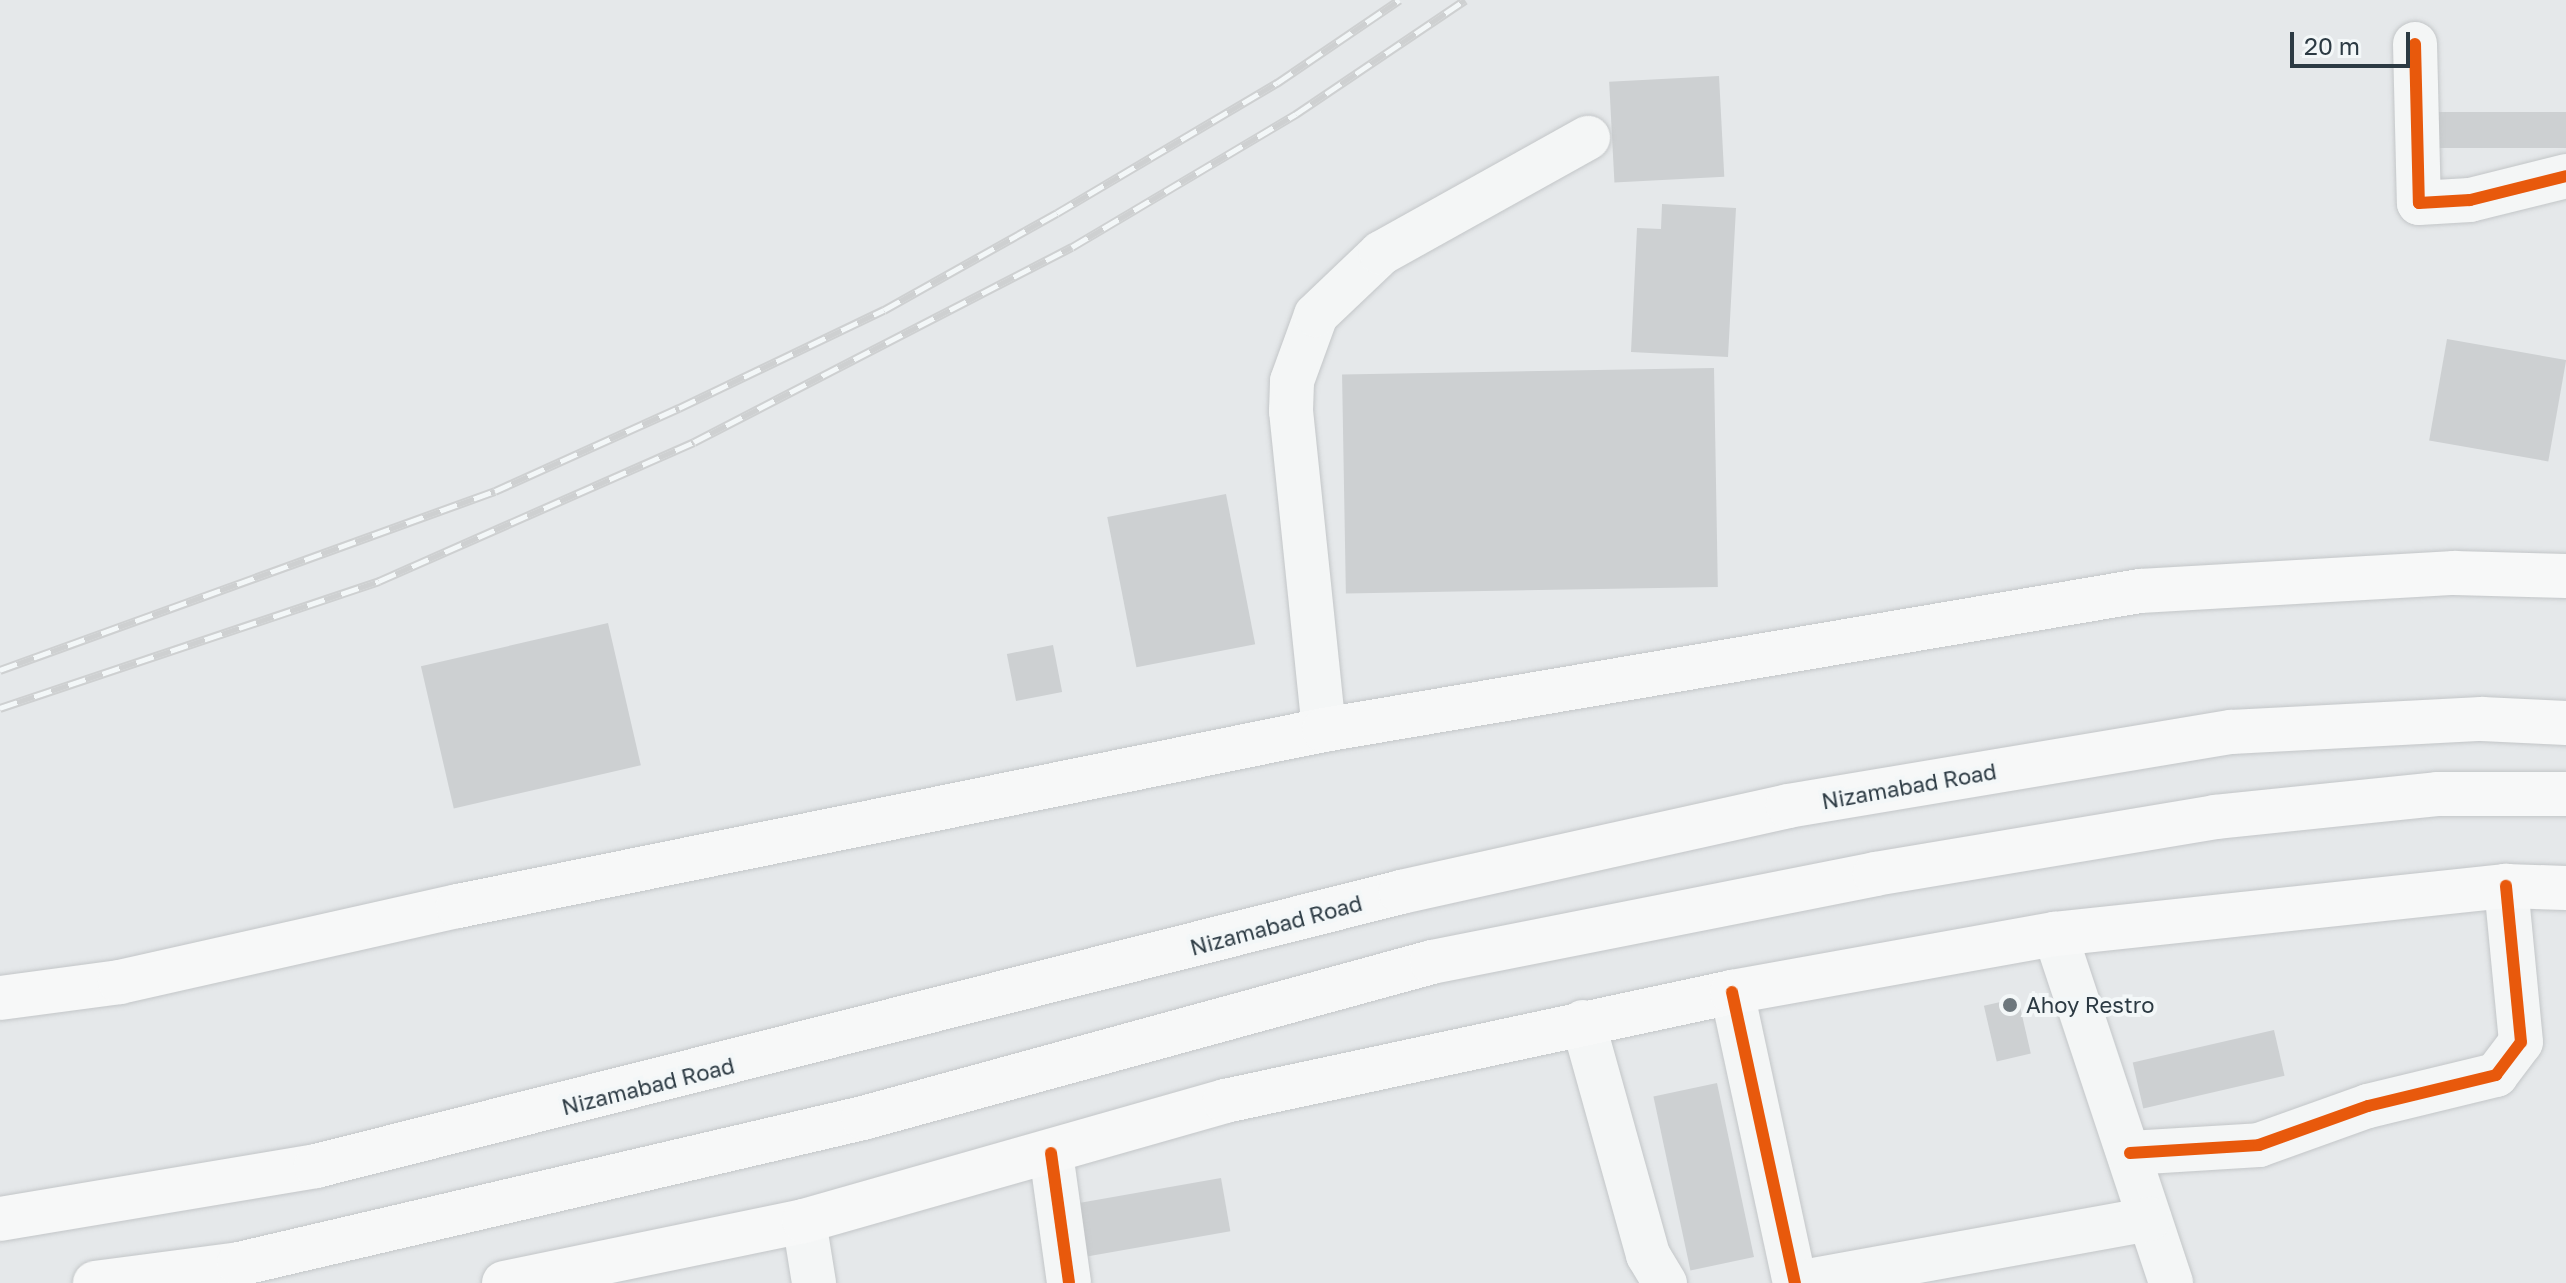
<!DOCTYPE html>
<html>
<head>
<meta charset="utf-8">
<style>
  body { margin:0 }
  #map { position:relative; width:2566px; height:1283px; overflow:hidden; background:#e5e8ea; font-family:"Golos Text",sans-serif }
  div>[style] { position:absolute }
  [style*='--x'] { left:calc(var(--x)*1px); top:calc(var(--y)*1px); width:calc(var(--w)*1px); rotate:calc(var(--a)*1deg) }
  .building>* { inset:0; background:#cdd0d2; transform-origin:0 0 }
  .roads { filter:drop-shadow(0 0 2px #c3c6c8) drop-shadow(0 0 2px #c3c6c8) }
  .minor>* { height:44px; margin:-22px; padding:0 22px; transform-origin:22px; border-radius:22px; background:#f4f6f6 }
  .major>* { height:44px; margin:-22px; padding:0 22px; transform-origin:22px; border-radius:22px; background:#f7f8f8 }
  .highway>* { height:44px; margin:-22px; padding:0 22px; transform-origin:22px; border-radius:22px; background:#f7f8f8 }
  .rail>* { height:9px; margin-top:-4.5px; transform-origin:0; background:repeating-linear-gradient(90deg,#f3f7f8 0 18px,#ced0d1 0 36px); box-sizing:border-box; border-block:2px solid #ced0d1 }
  .cycleway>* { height:12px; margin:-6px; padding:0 6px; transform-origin:6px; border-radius:6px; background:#e8590c }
  .dots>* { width:22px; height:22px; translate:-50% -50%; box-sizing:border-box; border:4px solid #f3f7f8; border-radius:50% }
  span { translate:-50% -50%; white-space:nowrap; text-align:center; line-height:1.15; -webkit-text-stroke:8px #f3f7f8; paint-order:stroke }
  .street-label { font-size:22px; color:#2c3a43 }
  .poi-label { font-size:22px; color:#2c3a43 }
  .left { translate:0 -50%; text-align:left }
  .scale { position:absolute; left:2290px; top:32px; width:120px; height:36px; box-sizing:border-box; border:4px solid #2c3a43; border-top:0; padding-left:10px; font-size:24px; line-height:28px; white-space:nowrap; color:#2c3a43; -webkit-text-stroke:6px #f3f7f8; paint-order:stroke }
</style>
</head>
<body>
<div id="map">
  <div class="building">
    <i style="left:1719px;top:76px;width:101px;height:110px;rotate:87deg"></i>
    <i style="left:2566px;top:112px;width:36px;height:136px;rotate:90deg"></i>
    <i style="clip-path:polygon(1662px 204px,1736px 208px,1728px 357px,1631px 352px,1637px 228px,1661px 229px)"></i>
    <i style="left:2447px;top:339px;width:121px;height:103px;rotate:10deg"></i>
    <i style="left:1714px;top:368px;width:219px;height:372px;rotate:89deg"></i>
    <i style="left:1226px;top:494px;width:153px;height:121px;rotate:79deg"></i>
    <i style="left:608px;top:623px;width:146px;height:192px;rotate:77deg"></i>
    <i style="left:1053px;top:645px;width:48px;height:47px;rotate:79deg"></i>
    <i style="left:2018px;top:998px;width:57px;height:35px;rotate:77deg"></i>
    <i style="left:2274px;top:1030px;width:47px;height:145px;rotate:77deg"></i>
    <i style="left:1717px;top:1083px;width:178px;height:65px;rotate:78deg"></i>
    <i style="left:1221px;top:1178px;width:54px;height:150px;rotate:80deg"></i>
  </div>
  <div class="roads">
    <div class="minor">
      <i style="--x:2415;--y:44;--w:159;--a:88.6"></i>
      <i style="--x:2419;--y:203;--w:51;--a:-3.4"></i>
      <i style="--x:2470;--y:200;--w:99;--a:-14"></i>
      <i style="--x:1324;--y:730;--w:321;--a:-95.9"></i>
      <i style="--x:1291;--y:411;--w:30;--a:-88"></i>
      <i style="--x:1292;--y:381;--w:70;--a:-70"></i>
      <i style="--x:1316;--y:315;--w:90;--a:-43.6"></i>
      <i style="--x:1381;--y:253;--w:237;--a:-29.1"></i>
      <i style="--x:2055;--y:934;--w:368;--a:71.6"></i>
      <i style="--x:1732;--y:992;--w:298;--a:77.8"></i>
      <i style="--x:1583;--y:1022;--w:242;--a:74.4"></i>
      <i style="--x:1648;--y:1255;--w:33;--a:59"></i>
      <i style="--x:1051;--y:1153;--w:131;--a:82.1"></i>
      <i style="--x:2130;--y:1153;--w:129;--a:-3.5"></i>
      <i style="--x:2259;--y:1145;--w:116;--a:-19.7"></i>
      <i style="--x:2368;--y:1106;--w:132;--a:-13.6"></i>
      <i style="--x:2496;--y:1075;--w:41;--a:-52.9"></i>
      <i style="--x:2521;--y:1042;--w:157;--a:-95.5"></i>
      <i style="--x:804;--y:1221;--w:63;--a:80.8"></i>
      <i style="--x:1797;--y:1283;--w:358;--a:-10.3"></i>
    </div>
    <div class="major">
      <i style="--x:0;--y:998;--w:121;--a:-7.6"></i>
      <i style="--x:120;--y:982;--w:346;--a:-12.7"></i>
      <i style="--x:458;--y:906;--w:884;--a:-11.49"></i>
      <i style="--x:1324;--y:730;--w:828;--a:-9.67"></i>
      <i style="--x:2140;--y:591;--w:315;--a:-3.3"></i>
      <i style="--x:2454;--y:573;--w:112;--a:1.5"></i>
      <i style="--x:504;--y:1283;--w:306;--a:-11.7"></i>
      <i style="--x:804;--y:1221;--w:438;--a:-15.9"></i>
      <i style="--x:1225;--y:1101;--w:519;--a:-12.13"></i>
      <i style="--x:1732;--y:992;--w:328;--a:-10.2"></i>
      <i style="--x:2055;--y:934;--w:454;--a:-6.1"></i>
      <i style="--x:2506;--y:886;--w:60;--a:1.9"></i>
    </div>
    <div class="highway">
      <i style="--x:0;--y:1219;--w:320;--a:-9.5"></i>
      <i style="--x:316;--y:1166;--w:1119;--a:-14.17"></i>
      <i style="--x:1401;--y:892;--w:396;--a:-12.5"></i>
      <i style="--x:1788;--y:806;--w:449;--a:-9.5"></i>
      <i style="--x:2231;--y:732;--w:251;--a:-3"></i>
      <i style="--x:2482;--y:719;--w:84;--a:2.7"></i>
      <i style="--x:95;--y:1283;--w:145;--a:-7.5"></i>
      <i style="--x:239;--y:1264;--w:641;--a:-13.17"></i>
      <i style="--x:863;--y:1118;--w:590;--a:-15.33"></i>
      <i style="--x:1432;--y:962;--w:452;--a:-11.2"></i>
      <i style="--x:1875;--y:874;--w:345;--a:-9.5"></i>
      <i style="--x:2215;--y:817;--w:223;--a:-5.9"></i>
      <i style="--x:2437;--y:794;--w:129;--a:0"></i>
    </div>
  </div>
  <div class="rail">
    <i style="--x:0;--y:670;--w:526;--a:-19.88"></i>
    <i style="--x:495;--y:491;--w:202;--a:-24.3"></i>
    <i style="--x:679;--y:408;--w:227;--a:-25.6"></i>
    <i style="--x:884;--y:310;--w:198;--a:-29.3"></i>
    <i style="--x:1057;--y:213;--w:256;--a:-30.6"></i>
    <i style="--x:1277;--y:83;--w:148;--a:-34.2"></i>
    <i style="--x:0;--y:708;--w:400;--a:-18.5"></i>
    <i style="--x:379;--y:581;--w:344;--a:-23.8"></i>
    <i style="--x:694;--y:442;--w:425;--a:-27.3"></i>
    <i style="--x:1072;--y:247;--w:261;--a:-30.7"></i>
    <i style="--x:1296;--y:114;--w:204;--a:-34"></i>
  </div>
  <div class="cycleway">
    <i style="--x:2415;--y:44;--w:159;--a:88.6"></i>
    <i style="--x:2419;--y:203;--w:51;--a:-3.4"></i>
    <i style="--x:2470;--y:200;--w:99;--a:-14"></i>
    <i style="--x:1732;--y:992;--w:298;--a:77.8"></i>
    <i style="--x:1051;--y:1153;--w:131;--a:82.1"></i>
    <i style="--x:2130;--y:1153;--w:129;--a:-3.5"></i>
    <i style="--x:2259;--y:1145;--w:116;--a:-19.7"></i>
    <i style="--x:2368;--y:1106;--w:132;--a:-13.6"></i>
    <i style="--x:2496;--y:1075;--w:41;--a:-52.9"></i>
    <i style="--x:2521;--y:1042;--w:157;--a:-95.5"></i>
  </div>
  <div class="dots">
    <i style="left:2010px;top:1005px;background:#6d777d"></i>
  </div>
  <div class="street-label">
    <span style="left:1909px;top:786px;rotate:-10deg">Nizamabad Road</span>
    <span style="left:1276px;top:925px;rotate:-15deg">Nizamabad Road</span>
    <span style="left:648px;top:1086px;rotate:-14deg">Nizamabad Road</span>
  </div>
  <div class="poi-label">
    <span class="left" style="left:2026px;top:1005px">Ahoy Restro</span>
  </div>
  <div class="scale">20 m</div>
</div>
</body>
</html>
